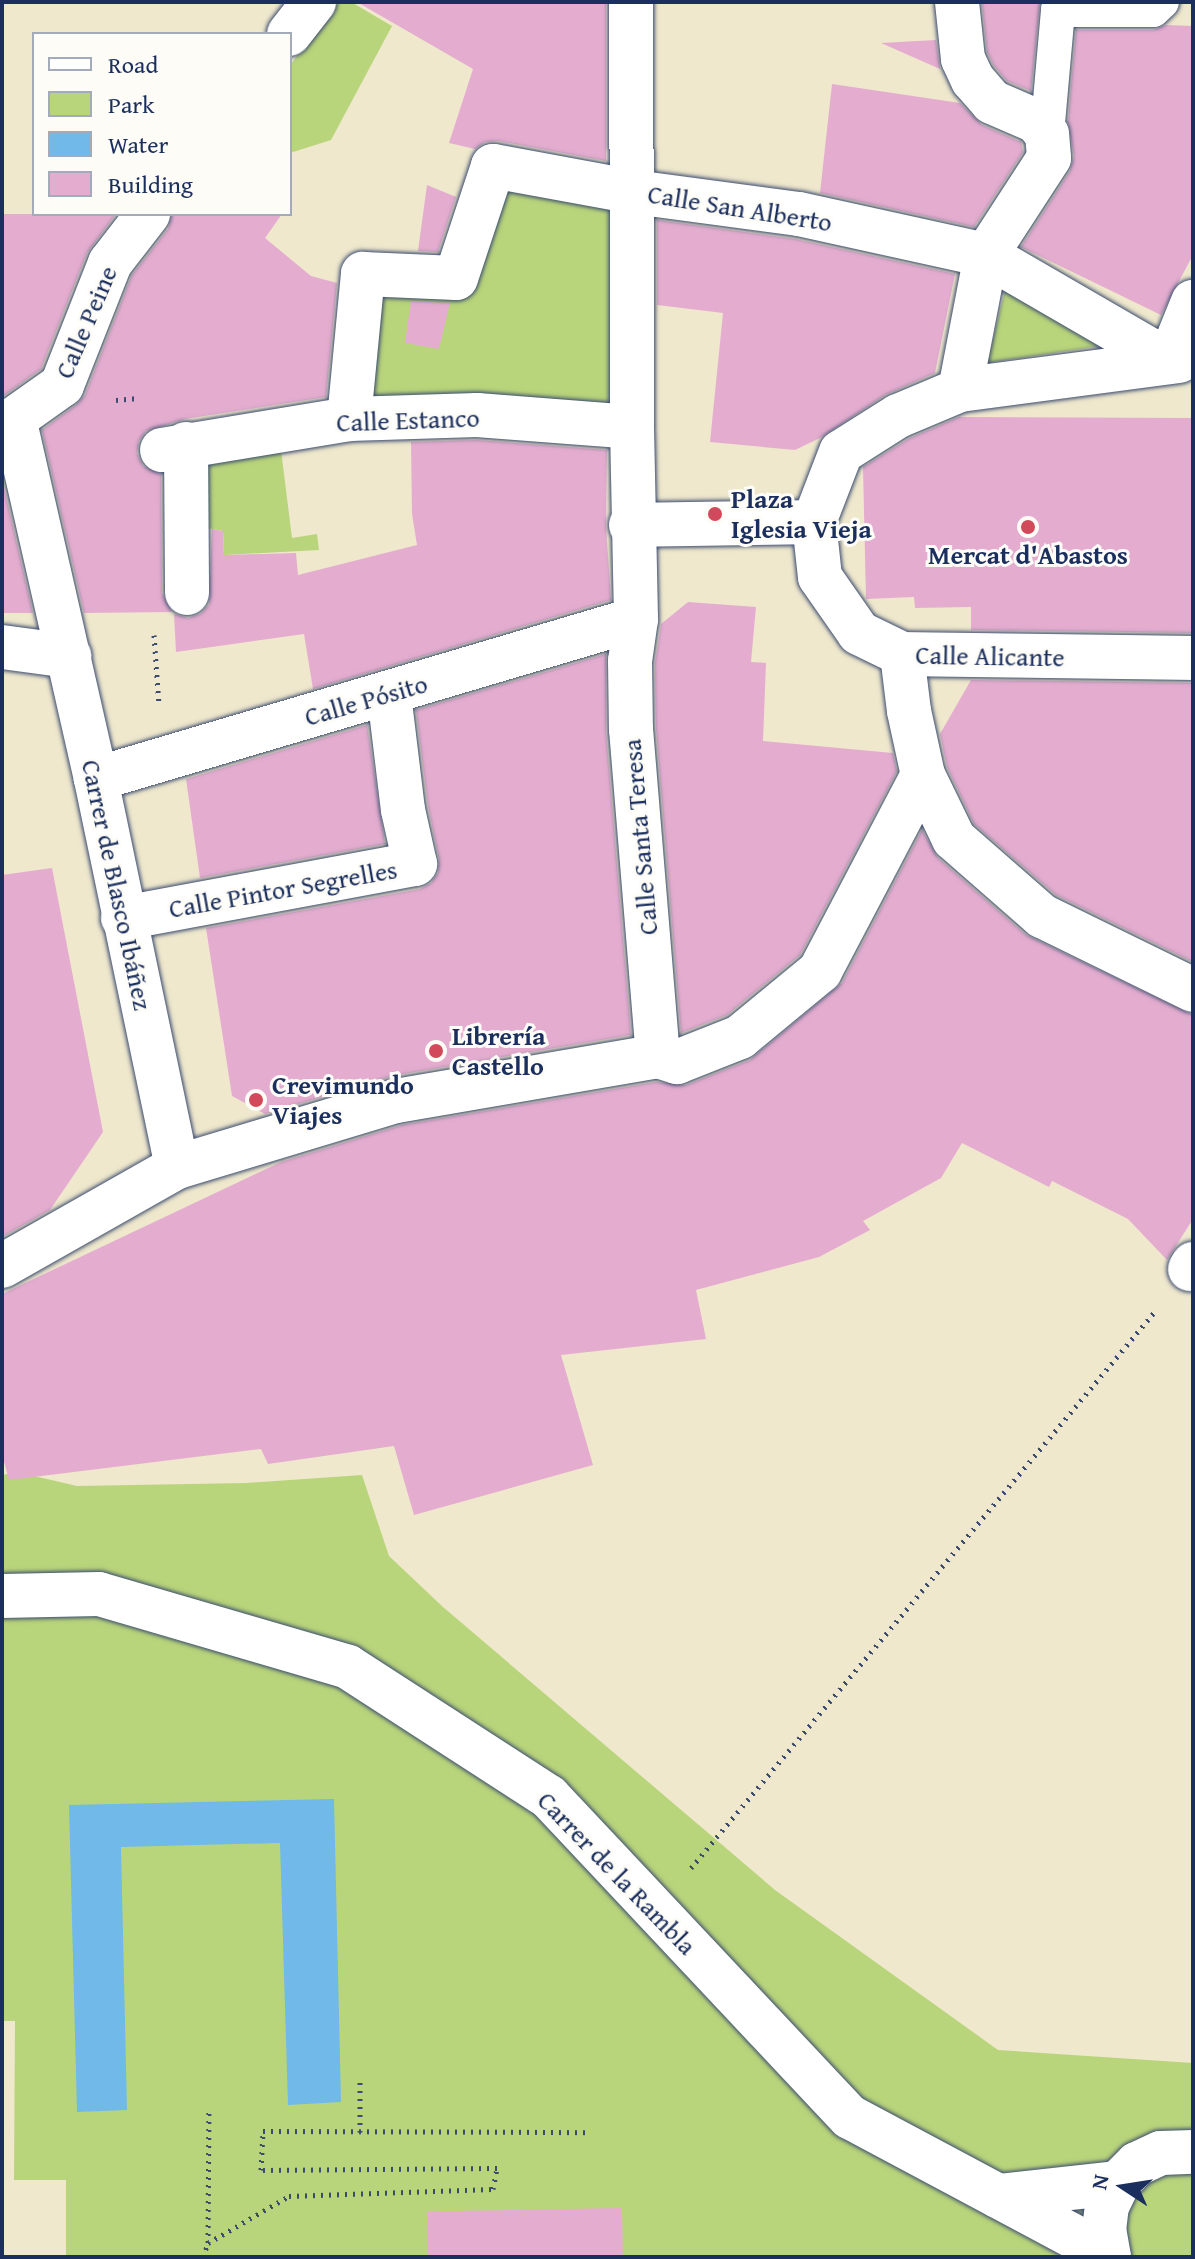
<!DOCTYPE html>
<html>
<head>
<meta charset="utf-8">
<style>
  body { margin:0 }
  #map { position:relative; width:1195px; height:2259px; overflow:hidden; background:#efe8cd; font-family:"Gentium Book Plus",serif }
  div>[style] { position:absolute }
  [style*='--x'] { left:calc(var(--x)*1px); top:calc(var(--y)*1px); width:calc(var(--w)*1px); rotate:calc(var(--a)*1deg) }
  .green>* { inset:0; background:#b9d57b }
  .water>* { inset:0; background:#70b9e8 }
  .building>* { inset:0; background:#e4adcf; transform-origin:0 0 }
  .path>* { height:5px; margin-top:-2.5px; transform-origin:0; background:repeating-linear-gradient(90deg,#3b4b6f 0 2px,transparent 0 8px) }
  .roads { filter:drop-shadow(0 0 2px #3b4b6f) drop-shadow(0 0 2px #3b4b6f) }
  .service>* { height:34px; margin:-17px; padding:0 17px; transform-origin:17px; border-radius:17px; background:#fff }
  .pedestrian>* { height:44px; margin:-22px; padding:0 22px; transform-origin:22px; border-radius:22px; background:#fff }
  .minor>* { height:44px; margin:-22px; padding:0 22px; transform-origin:22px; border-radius:22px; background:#fff }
  .dots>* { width:22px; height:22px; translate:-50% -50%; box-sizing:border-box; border:4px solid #fdfcf7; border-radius:50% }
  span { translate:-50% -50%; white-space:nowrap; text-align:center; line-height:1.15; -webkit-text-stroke:6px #fdfcf7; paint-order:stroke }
  .street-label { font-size:26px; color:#1b2f5e }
  .poi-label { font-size:26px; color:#1b2f5e; font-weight:700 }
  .left { translate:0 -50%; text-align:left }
  .frame { position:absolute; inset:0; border:4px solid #1b2f5e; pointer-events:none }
  .legend { position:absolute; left:32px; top:32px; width:260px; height:184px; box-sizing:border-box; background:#fdfcf7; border:2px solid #a3aaba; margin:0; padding:10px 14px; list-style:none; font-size:24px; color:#1b2f5e }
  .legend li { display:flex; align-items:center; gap:16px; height:40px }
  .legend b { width:40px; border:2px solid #a3aaba }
  .north { position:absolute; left:1083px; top:2147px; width:80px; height:80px; -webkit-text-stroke:6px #fdfcf7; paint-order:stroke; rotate:282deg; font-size:22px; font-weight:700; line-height:32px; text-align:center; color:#1b2f5e }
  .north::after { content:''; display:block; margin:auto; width:28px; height:36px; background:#1b2f5e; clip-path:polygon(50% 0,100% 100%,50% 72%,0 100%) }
</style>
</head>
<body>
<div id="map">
  <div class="green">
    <i style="clip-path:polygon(339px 2px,351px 2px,392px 26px,331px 140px,293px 152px,290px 151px,290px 65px)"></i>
    <i style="clip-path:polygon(501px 190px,623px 210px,623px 413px,363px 407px,377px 288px,468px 292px)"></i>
    <i style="clip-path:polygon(1005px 291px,1100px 346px,987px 363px)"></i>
    <i style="clip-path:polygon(280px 442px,292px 538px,317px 534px,319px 550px,224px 555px,223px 531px,197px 526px,195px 451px)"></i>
    <i style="clip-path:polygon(17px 1472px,77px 1486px,246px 1483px,362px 1475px,389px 1556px,443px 1607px,775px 1890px,998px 2050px,1193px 2063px,1193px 2257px,66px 2257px,66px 2180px,14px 2180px,15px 2021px,2px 2021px,2px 1475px)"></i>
  </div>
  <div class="water">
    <i style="clip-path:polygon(334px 1799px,341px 2102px,288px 2105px,280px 1843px,121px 1847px,127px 2110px,77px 2112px,69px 1805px)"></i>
  </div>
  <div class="building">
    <i style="clip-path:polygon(357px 2px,606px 2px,606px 161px,498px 141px,485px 142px,475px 149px,449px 143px,473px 69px)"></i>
    <i style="clip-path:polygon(982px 2px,1040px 2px,1031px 91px,1007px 81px,994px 66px,987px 52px)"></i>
    <i style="clip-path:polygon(1166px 25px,1193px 26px,1193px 255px,1161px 315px,1021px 247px,1070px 171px,1074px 156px,1068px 122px,1076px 30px,1153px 30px)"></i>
    <i style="clip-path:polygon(936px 40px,940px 69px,881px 43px)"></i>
    <i style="clip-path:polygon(832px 84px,960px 103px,982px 125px,1021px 142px,1023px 152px,974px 227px,820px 193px)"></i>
    <i style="clip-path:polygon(427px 185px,456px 197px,438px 252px,418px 251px)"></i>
    <i style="clip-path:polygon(2px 214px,116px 214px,87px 253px,41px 369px,2px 397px)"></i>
    <i style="clip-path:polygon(172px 214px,282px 214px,265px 238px,311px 276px,337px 283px,326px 397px,185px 419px,146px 431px,139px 441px,137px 453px,143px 466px,161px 474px,162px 593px,172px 612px,84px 613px,42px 430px,76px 405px,85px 395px,132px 275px,168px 229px)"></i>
    <i style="clip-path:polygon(657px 220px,795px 239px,955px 274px,935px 373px,885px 395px,822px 437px,795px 450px,710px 442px,723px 313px,657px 305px)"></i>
    <i style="clip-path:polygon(411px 301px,450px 303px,439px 349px,405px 343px)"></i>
    <i style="clip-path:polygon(959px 417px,1193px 418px,1193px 633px,971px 630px,971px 607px,915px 608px,914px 597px,866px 599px,863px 467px,910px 438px)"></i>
    <i style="clip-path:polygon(476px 440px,607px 450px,606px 526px,611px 600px,313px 689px,304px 634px,176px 652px,174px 614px,188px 618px,200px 614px,209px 605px,212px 529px,223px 531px,224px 555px,296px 553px,298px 575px,417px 545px,412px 514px,411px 442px)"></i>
    <i style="clip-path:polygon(2px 479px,33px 613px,2px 613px)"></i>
    <i style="clip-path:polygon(688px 602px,756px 607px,751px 662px,766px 663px,763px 741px,893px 753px,897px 771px,800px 955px,727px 1015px,681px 1033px,656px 728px,655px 663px,661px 624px)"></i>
    <i style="clip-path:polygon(606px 654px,606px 731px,631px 1035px,392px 1076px,265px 1114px,232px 1096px,206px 928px,420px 889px,431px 883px,438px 873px,439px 859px,428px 806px,416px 710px)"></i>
    <i style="clip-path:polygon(971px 680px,1193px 683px,1193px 962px,1056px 895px,974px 824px,947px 767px,940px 734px)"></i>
    <i style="clip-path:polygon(367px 725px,385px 844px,200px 878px,186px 779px)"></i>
    <i style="clip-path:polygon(922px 830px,938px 858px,1026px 935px,1193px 1015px,1193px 1219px,1167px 1260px,1128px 1219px,1052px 1181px,1049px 1187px,962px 1143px,941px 1178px,863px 1221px,870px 1230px,819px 1257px,696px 1290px,706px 1339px,561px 1355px,593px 1465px,414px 1515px,394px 1446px,268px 1464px,261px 1449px,9px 1480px,2px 1454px,2px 1294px,281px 1162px,402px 1125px,656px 1082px,686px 1085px,750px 1060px,842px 983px)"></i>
    <i style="clip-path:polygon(52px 868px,103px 1132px,50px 1210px,2px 1237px,2px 875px)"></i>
    <i style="left:622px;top:2208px;width:49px;height:195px;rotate:89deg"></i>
  </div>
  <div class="path">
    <i style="--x:116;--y:400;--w:22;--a:-5"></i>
    <i style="--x:154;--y:635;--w:69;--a:85.9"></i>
    <i style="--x:691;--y:1868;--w:726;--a:-50.19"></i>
    <i style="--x:360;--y:2132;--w:51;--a:-90"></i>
    <i style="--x:208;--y:2243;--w:94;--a:-30.1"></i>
    <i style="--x:289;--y:2196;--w:204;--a:-2"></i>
    <i style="--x:493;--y:2189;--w:21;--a:-79"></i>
    <i style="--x:497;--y:2168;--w:236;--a:179.5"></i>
    <i style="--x:261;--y:2170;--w:39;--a:-87"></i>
    <i style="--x:263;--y:2131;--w:325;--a:0.2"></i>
    <i style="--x:203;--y:2257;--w:15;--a:-70"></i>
    <i style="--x:208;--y:2243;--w:135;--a:-89.6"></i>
  </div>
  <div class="roads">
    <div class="service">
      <i style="--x:1047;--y:134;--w:124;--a:-84.9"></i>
      <i style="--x:1058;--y:10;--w:95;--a:0"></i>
      <i style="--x:1153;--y:10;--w:12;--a:-42"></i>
    </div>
    <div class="pedestrian">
      <i style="--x:632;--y:427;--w:192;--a:88.8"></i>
      <i style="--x:636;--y:619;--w:42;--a:98.1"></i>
      <i style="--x:630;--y:661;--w:68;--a:89.2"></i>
      <i style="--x:631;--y:729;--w:328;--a:85.3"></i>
      <i style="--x:631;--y:525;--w:183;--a:-0.9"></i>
      <i style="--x:177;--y:1167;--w:229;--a:-16.8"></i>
      <i style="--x:396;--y:1101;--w:266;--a:-9.7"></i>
      <i style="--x:658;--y:1056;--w:20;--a:18"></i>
      <i style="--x:677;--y:1062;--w:68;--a:-21.6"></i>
      <i style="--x:740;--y:1037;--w:104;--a:-39.5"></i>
      <i style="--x:820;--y:971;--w:221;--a:-62.3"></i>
    </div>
    <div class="minor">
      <i style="--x:957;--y:2;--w:57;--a:84"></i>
      <i style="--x:963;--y:59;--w:23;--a:65"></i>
      <i style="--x:973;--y:80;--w:29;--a:49"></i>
      <i style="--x:992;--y:102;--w:48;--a:23.4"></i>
      <i style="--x:1036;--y:121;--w:17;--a:50"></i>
      <i style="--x:1047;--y:134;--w:24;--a:85"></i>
      <i style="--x:1049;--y:158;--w:116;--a:123"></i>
      <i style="--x:986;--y:255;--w:137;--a:100.9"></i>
      <i style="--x:289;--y:34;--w:41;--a:-52"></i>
      <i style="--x:1179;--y:361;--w:221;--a:172.5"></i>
      <i style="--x:960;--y:390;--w:67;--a:157.2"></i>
      <i style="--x:898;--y:416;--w:67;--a:147.7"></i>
      <i style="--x:841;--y:452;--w:75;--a:111.1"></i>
      <i style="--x:814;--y:522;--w:55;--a:83.8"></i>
      <i style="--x:820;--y:577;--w:68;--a:55.1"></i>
      <i style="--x:859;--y:633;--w:48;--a:26"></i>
      <i style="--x:902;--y:654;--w:291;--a:0.8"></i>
      <i style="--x:14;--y:419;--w:59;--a:-35.3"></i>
      <i style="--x:62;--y:385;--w:131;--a:-68.5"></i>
      <i style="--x:110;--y:263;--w:62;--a:-52.2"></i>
      <i style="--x:349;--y:419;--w:146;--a:-84.5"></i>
      <i style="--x:363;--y:274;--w:93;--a:2.5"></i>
      <i style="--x:456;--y:278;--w:118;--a:-71.7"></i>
      <i style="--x:493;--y:166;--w:143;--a:10.4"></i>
      <i style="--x:634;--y:192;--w:166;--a:7.6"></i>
      <i style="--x:799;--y:214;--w:191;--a:12.4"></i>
      <i style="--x:986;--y:255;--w:211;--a:30.1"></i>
      <i style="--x:1169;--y:361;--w:64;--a:-67.9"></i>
      <i style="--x:186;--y:444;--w:149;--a:89.6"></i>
      <i style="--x:162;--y:450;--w:190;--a:-9.4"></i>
      <i style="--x:349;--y:419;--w:128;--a:-1.8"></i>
      <i style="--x:477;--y:415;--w:155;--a:4.4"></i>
      <i style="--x:632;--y:427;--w:425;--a:-90.1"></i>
      <i style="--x:2;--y:647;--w:68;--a:7.7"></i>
      <i style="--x:902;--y:654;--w:57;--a:83"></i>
      <i style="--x:909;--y:711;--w:66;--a:77.7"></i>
      <i style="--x:923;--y:775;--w:71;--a:64.2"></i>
      <i style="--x:954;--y:839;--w:117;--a:41.2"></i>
      <i style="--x:1042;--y:916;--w:168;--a:26.1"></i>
      <i style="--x:96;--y:779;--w:563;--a:-16.5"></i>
      <i style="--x:123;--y:918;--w:297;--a:-10.5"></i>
      <i style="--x:415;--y:864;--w:55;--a:-102.5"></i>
      <i style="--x:403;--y:810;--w:116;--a:-96.9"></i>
      <i style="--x:2;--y:1266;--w:201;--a:-29.5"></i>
      <i style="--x:177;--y:1167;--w:396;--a:-101.8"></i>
      <i style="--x:96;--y:779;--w:369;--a:-102.8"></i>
      <i style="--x:1190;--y:1269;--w:6;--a:-59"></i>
      <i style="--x:2;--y:1596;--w:97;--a:-1.2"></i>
      <i style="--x:99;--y:1594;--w:259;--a:16.3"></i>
      <i style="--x:348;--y:1667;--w:239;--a:32.9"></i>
      <i style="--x:549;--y:1797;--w:439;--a:46.8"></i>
      <i style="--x:850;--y:2117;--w:293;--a:28.1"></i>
      <i style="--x:998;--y:2196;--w:121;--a:-6.2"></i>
      <i style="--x:1109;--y:2257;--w:27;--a:-100"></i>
      <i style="--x:1104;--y:2230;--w:24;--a:-83"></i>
      <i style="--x:1107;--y:2206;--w:25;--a:-64"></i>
      <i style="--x:1118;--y:2183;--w:27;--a:-45"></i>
      <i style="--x:1137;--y:2164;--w:26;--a:-25"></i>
      <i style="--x:1161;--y:2153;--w:32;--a:-2"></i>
    </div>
  </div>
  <div class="dots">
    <i style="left:715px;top:514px;background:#d1495b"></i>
    <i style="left:1028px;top:527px;background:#d1495b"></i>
    <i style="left:436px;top:1051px;background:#d1495b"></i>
    <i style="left:256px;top:1100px;background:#d1495b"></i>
  </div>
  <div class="street-label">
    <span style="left:740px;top:208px;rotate:9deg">Calle San Alberto</span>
    <span style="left:86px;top:322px;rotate:-67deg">Calle Peine</span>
    <span style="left:408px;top:420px;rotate:-2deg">Calle Estanco</span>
    <span style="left:990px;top:656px;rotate:1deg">Calle Alicante</span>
    <span style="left:366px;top:700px;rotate:-16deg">Calle Pósito</span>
    <span style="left:640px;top:837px;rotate:-95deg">Calle Santa Teresa</span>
    <span style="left:117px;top:885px;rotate:78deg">Carrer de Blasco Ibáñez</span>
    <span style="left:283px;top:889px;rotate:-10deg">Calle Pintor Segrelles</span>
    <span style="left:617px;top:1873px;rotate:46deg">Carrer de la Rambla</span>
  </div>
  <div class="poi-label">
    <span class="left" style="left:731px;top:514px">Plaza<br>Iglesia Vieja</span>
    <span style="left:1028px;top:555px">Mercat d'Abastos</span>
    <span class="left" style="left:452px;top:1051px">Librería<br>Castello</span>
    <span class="left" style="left:272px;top:1100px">Crevimundo<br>Viajes</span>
  </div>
  <div class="frame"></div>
  <ul class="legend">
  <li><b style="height:10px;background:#fff"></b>Road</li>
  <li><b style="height:22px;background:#b9d57b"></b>Park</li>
  <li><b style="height:22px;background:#70b9e8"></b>Water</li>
  <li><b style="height:22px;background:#e4adcf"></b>Building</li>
  </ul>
  <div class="north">N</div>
</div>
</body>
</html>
